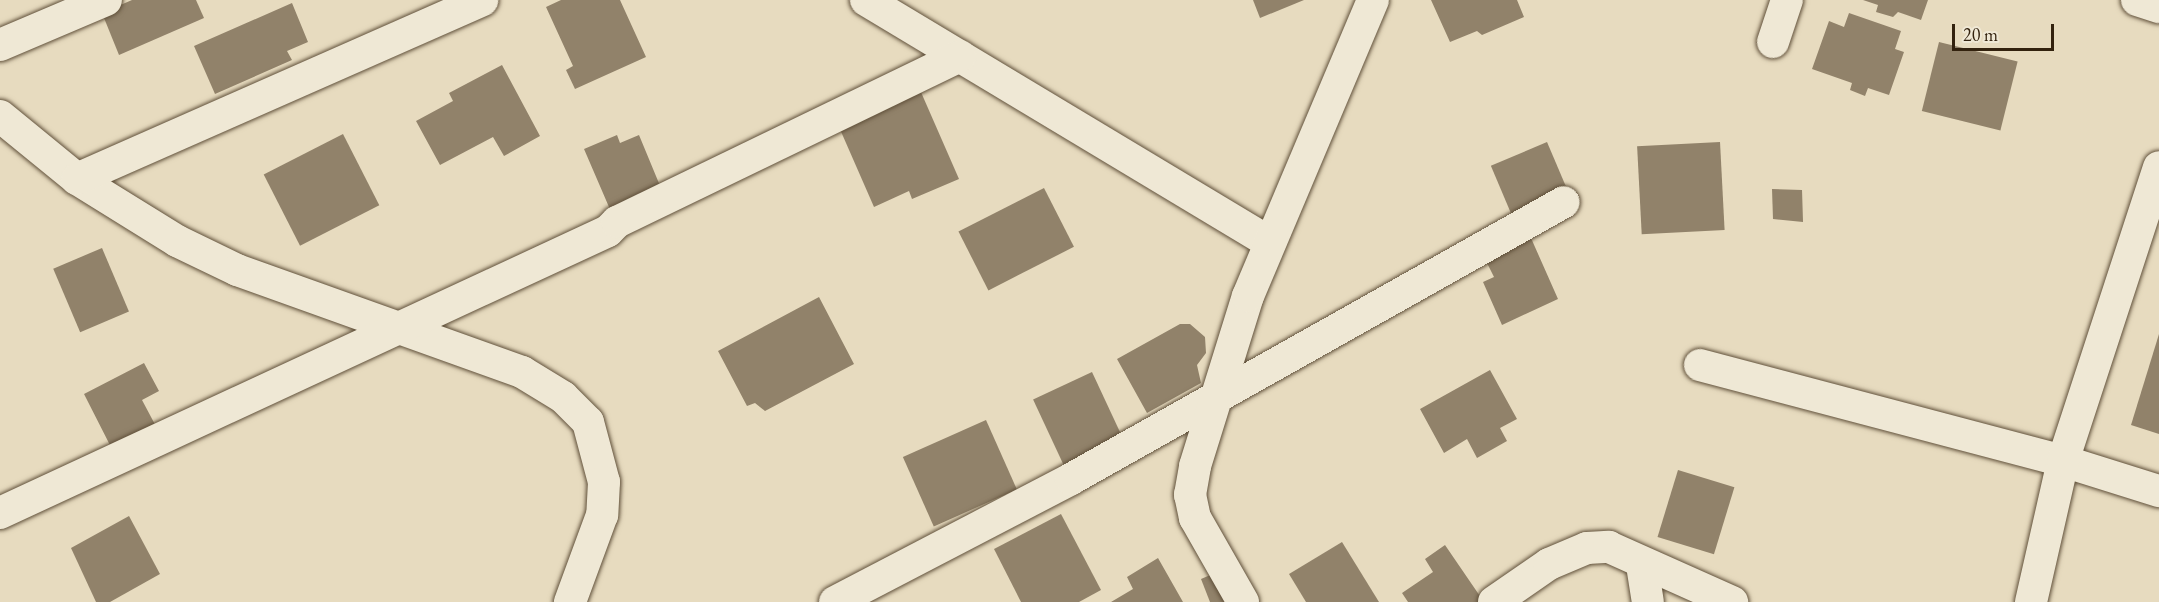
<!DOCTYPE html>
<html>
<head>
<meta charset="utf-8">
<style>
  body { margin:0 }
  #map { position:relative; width:2159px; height:602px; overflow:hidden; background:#e7dbbf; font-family:"EB Garamond",serif }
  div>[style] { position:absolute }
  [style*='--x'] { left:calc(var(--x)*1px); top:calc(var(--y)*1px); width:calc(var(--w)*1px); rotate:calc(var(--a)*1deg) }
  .building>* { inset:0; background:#91826a; transform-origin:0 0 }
  .roads { filter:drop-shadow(0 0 2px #60503a) drop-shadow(0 0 2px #60503a) }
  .minor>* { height:32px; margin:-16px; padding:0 16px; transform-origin:16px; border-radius:16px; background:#efe8d5 }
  span { translate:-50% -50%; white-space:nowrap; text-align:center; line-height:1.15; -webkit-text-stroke:4.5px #efe8d5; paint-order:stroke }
  .scale { position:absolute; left:1952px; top:24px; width:102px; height:27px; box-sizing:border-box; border:3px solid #33220e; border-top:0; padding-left:8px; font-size:18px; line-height:21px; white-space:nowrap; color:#33220e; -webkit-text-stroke:4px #efe8d5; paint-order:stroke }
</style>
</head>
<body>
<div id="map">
  <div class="building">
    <i style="clip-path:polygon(132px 0,196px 0,204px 18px,119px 55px,102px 13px)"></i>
    <i style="clip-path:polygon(561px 0,620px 0,646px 57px,575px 89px,566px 70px,573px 66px,546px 7px)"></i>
    <i style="clip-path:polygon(1253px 0,1304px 0,1260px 18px)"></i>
    <i style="clip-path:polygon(1431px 0,1517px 0,1524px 17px,1482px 35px,1477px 31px,1450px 42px)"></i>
    <i style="clip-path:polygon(1863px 0,1928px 0,1921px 20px,1898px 12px,1893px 17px,1876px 12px,1878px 5px)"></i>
    <i style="clip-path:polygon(292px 3px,308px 42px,287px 51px,292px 60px,215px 94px,194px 46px)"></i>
    <i style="clip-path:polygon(1849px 13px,1901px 31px,1895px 49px,1904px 52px,1889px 95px,1868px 88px,1865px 96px,1850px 90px,1852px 83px,1812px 69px,1829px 21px,1844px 27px)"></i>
    <i style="left:1939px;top:42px;width:81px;height:71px;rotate:14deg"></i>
    <i style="clip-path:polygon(502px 65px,540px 136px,504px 156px,493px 137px,440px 165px,416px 121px,453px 101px,449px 93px)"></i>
    <i style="clip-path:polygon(917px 83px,959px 179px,912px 199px,909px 191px,874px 207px,839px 127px)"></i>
    <i style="left:343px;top:134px;width:80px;height:89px;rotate:63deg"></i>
    <i style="clip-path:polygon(617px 135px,620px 143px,639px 135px,663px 193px,612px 214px,584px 149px)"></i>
    <i style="left:1547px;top:142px;width:52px;height:61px;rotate:67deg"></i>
    <i style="left:1720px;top:142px;width:88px;height:83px;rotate:87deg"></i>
    <i style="left:1044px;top:188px;width:66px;height:96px;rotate:63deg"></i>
    <i style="clip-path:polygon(1772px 189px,1802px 190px,1803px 222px,1773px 219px)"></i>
    <i style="clip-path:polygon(1531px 238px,1558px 299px,1502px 325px,1483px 282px,1494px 277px,1485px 259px)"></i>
    <i style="left:102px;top:248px;width:69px;height:53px;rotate:67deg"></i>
    <i style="clip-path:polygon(819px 297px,854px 364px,765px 411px,755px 403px,747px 406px,718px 351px)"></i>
    <i style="clip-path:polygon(1180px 324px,1190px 324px,1205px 337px,1206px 353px,1197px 365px,1201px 383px,1147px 413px,1117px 359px)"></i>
    <i style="clip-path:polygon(2159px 334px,2159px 434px,2131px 425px)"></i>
    <i style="clip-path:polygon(144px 363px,159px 391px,142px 400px,159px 432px,115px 455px,84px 394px)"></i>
    <i style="clip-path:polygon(1490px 370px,1517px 419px,1500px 428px,1507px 441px,1477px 458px,1467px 439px,1444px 453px,1420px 409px)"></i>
    <i style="left:1092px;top:372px;width:72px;height:65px;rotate:65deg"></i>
    <i style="left:986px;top:420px;width:76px;height:91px;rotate:66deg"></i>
    <i style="left:1678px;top:470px;width:59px;height:70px;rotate:17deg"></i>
    <i style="clip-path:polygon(1061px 514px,1101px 590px,1079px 602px,1021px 602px,994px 549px)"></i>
    <i style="clip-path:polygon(129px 516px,160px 574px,110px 602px,96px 602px,71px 548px)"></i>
    <i style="clip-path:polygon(1342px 542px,1379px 602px,1306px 602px,1289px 574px)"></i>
    <i style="clip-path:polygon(1445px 545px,1484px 602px,1408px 602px,1402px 593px,1433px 572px,1425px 559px)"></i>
    <i style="clip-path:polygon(1158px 558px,1183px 602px,1111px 602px,1133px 589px,1127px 577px)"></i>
    <i style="clip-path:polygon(1222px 570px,1236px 602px,1210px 602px,1201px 579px)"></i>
  </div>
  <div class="roads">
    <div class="minor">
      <i style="--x:866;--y:0;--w:471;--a:31"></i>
      <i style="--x:2137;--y:0;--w:23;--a:18"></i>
      <i style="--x:1773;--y:42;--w:44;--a:-71.6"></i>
      <i style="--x:0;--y:45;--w:115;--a:-23"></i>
      <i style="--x:0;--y:116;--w:99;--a:39.3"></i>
      <i style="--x:77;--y:179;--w:118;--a:31.8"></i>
      <i style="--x:177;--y:241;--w:67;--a:25.8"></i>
      <i style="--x:237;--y:270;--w:303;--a:19.7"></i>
      <i style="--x:522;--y:372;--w:48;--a:31.4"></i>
      <i style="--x:563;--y:397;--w:35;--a:45"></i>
      <i style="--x:588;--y:422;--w:62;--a:75.1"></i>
      <i style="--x:604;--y:482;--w:33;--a:93"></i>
      <i style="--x:602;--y:515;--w:93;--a:110.2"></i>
      <i style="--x:77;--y:179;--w:443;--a:-23.8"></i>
      <i style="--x:1700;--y:365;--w:375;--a:14.8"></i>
      <i style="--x:2063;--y:461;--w:101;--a:17.4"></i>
      <i style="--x:0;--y:513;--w:670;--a:-24.88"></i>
      <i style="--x:608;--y:231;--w:13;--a:-45"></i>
      <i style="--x:617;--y:222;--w:381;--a:-25.8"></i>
      <i style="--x:1642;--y:565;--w:37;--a:81"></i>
      <i style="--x:835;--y:602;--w:266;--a:-27.5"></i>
      <i style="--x:1071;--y:479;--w:565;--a:-29.33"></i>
      <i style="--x:1243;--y:602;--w:97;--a:-119.7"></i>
      <i style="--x:1195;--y:518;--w:24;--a:-102"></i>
      <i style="--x:1190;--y:495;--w:29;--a:-80"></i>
      <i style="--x:1195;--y:466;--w:178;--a:-72.7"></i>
      <i style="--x:1248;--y:296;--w:321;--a:-67.1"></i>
      <i style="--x:1494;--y:602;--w:67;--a:-34.6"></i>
      <i style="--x:1549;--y:564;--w:41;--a:-22.8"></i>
      <i style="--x:1587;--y:548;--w:22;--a:-3"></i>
      <i style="--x:1609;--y:547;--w:135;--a:24.1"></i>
      <i style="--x:2031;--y:602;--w:145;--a:-77.2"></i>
      <i style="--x:2063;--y:461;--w:309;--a:-71.9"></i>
    </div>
  </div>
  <div class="scale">20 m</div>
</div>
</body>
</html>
